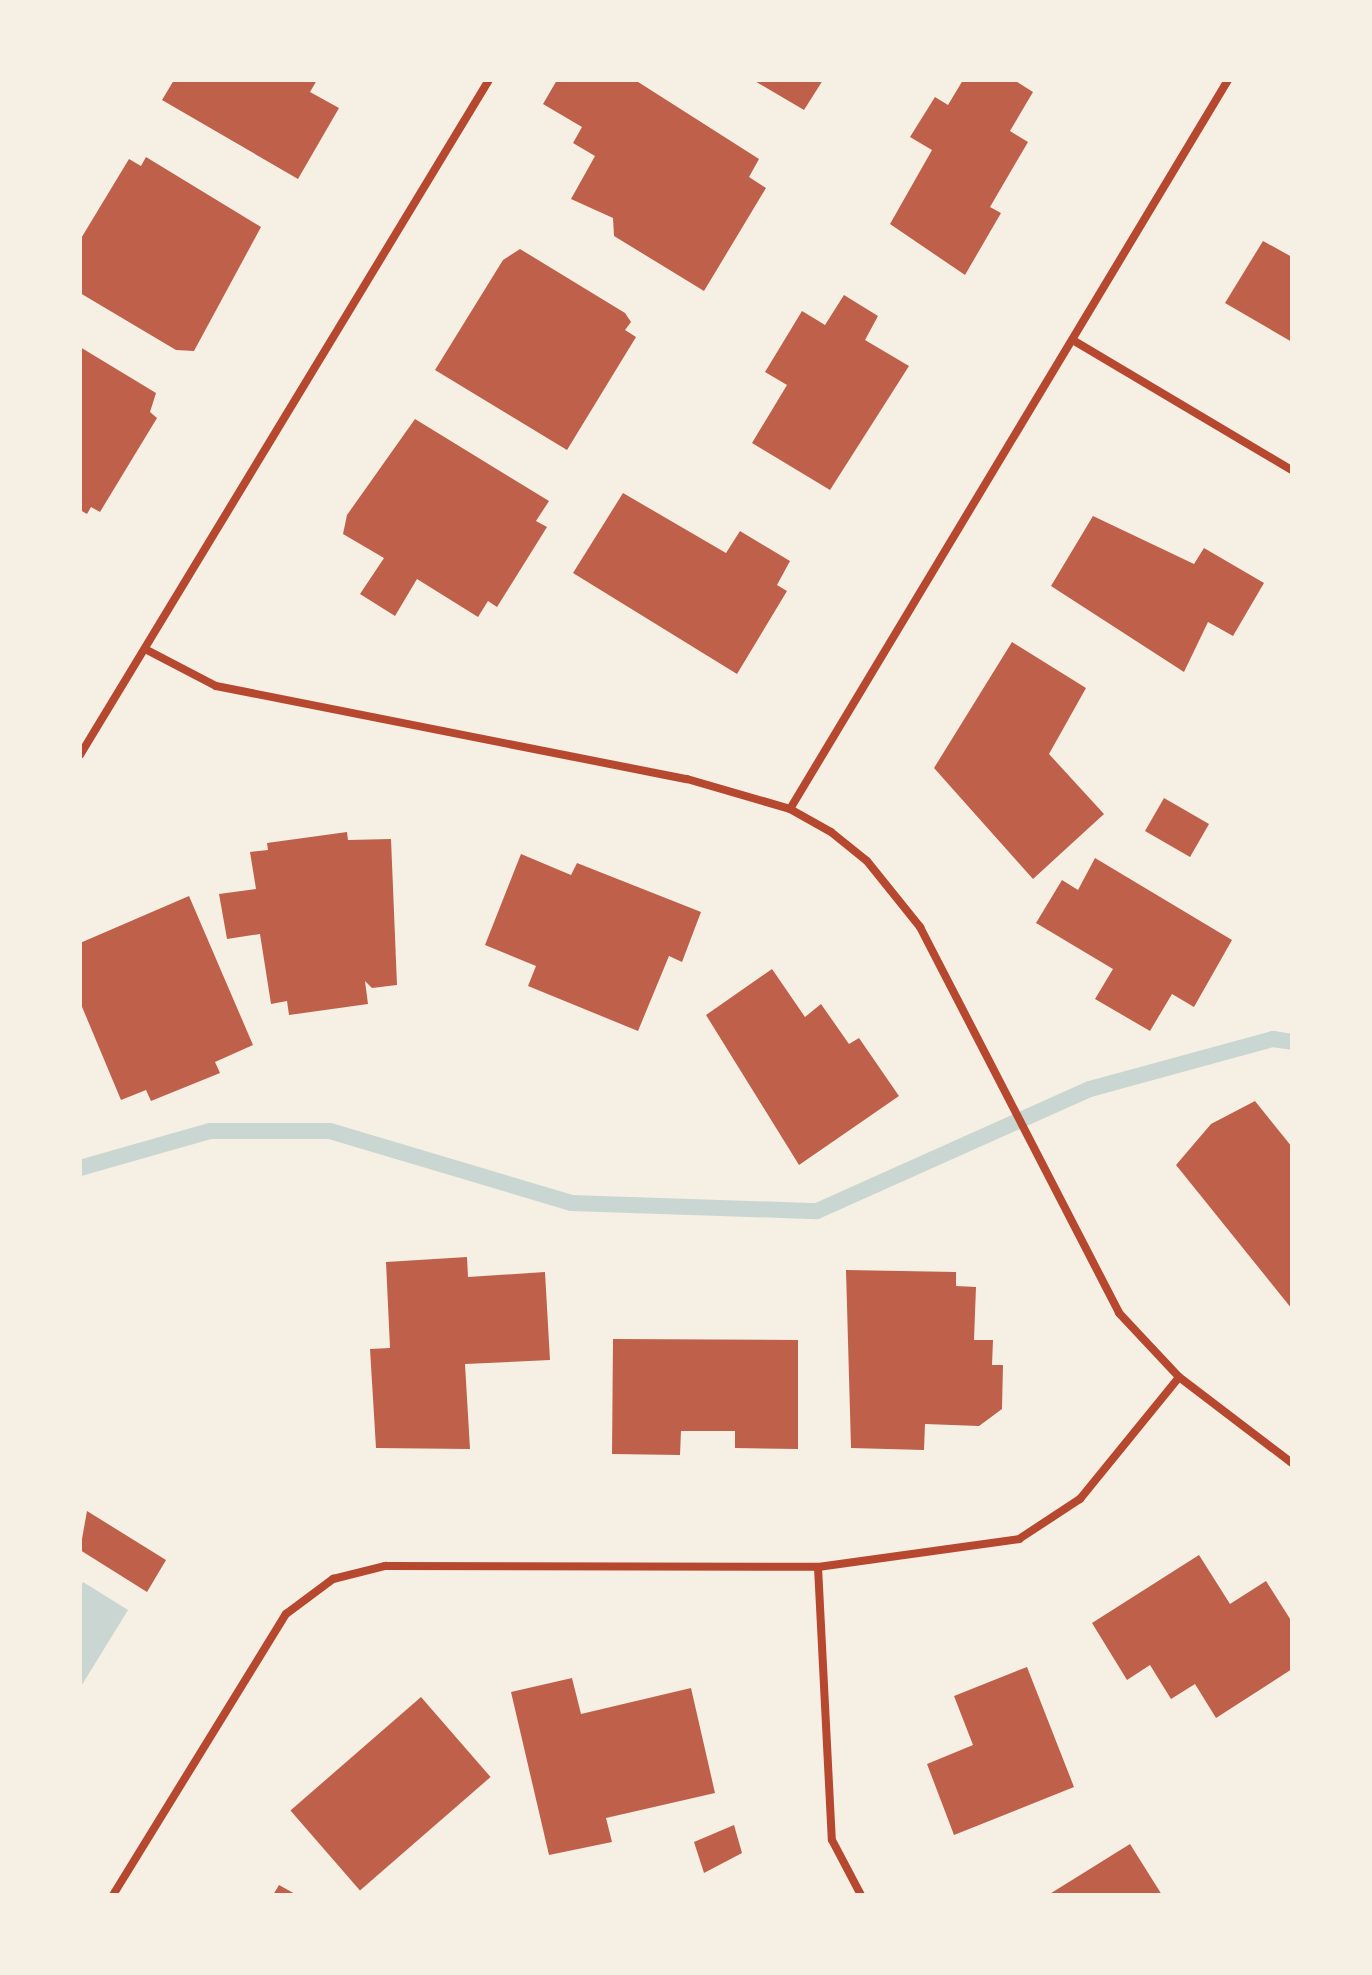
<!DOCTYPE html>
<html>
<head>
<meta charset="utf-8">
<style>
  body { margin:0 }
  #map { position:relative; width:1372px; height:1975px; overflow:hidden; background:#f6efe4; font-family:Inter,sans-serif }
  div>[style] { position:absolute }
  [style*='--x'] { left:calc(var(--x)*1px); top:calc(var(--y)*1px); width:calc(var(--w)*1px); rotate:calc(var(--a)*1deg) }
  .water>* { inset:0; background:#c9d6d2 }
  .stream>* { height:16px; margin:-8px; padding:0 8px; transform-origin:8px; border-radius:8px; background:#c9d6d2 }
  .building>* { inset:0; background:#bf614a; transform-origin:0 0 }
  .minor>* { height:8px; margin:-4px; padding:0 4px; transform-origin:4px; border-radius:4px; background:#b5482f }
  span { translate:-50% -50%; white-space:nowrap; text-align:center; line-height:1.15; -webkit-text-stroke:8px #f6efe4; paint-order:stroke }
  .frame { position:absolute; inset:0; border:82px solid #f6efe4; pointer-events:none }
</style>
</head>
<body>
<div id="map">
  <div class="water">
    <i style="clip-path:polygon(83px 1582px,128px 1610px,80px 1688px,80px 1588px)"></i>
  </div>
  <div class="stream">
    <i style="--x:80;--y:1168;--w:135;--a:-15.9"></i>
    <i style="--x:210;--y:1131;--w:120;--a:0"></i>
    <i style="--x:330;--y:1131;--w:252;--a:16.6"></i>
    <i style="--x:571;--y:1203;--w:246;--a:1.9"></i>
    <i style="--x:817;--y:1211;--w:299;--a:-24.1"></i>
    <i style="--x:1090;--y:1089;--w:190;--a:-15.3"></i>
    <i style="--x:1273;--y:1039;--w:19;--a:9"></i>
  </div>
  <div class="building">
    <i style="clip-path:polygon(174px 80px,317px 80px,310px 92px,339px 108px,298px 179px,162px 100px)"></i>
    <i style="clip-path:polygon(557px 80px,635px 80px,759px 159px,749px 177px,766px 188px,704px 291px,614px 236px,613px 218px,571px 199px,595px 156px,573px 143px,582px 127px,543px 104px)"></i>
    <i style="clip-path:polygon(753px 80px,823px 80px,804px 110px)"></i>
    <i style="clip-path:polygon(963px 80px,1014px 80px,1033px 92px,1010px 131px,1028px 142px,990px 207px,1001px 213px,965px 275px,890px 224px,932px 150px,910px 137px,935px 97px,948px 105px)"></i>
    <i style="clip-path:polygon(146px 157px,261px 227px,194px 351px,176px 350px,80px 293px,80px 240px,129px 159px,141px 166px)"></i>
    <i style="clip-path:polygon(1263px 241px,1292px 257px,1292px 342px,1225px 303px)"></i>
    <i style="clip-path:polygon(520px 249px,625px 313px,631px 322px,625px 330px,636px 337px,567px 450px,435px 370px,503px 260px)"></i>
    <i style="clip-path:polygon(844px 295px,878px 316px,865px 340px,909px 366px,830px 490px,752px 443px,787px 385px,765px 372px,802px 311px,825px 325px)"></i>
    <i style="clip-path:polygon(80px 347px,156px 393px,150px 412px,157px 418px,100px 512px,91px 507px,87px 514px,80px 510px)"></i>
    <i style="clip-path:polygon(415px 419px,549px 501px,536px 521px,547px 527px,497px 607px,488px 601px,478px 617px,417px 579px,395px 616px,360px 594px,384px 558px,343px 534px,347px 515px)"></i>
    <i style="clip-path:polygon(623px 493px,726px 553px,740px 531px,790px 561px,777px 585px,787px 591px,737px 674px,573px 573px)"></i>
    <i style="clip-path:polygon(1093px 516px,1194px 564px,1204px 548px,1264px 583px,1233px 636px,1208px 622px,1184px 672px,1051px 586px)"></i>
    <i style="clip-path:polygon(1012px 642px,1086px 688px,1049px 754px,1104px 814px,1033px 879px,934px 768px)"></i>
    <i style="left:1164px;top:798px;width:52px;height:38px;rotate:30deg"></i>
    <i style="clip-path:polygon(347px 832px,348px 840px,391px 839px,397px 985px,372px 988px,365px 981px,368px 1004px,289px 1015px,287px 1001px,271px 1004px,260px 934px,227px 939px,219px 894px,256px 889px,250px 852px,268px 850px,267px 843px)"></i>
    <i style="clip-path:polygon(521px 854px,571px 875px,577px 863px,701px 912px,682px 962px,669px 956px,638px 1031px,528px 986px,536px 966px,485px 945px)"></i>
    <i style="clip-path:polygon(1095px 858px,1232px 940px,1194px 1007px,1172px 994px,1150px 1031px,1095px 999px,1113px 969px,1036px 923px,1062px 880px,1078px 890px)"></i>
    <i style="clip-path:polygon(189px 896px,253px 1045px,215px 1062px,220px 1073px,151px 1101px,146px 1090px,121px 1100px,80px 1002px,80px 943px)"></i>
    <i style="clip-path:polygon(772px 969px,805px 1017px,821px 1004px,849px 1044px,859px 1038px,899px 1096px,799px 1165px,706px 1015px)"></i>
    <i style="clip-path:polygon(1255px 1101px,1292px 1147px,1292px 1309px,1176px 1165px,1211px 1124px)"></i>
    <i style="clip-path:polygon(467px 1257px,468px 1277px,545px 1272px,550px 1360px,465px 1364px,470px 1449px,376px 1448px,370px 1349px,390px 1348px,386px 1262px)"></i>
    <i style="clip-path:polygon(846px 1270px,956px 1272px,956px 1286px,976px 1287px,974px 1340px,993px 1340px,992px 1365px,1003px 1365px,1002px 1409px,979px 1426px,925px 1424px,924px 1450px,851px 1448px)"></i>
    <i style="clip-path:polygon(613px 1339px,798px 1340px,798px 1449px,735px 1448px,735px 1431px,681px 1431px,680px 1455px,612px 1454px)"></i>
    <i style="clip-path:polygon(87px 1511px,166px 1560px,147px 1592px,80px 1550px)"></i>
    <i style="clip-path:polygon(1199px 1555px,1230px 1604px,1266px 1581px,1292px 1622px,1292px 1669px,1216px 1718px,1195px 1684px,1171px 1699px,1150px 1665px,1127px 1680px,1092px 1623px)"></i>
    <i style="clip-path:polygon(1027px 1667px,1074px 1787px,954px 1835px,927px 1764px,973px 1745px,954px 1696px)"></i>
    <i style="clip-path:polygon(572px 1678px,581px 1714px,691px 1688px,715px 1793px,606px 1818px,612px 1842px,549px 1855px,511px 1692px)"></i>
    <i style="left:421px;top:1697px;width:106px;height:173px;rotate:49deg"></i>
    <i style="clip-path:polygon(734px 1825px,742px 1853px,704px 1873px,694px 1842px)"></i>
    <i style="clip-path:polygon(1130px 1844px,1162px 1895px,1048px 1895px)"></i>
    <i style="clip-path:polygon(279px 1885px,297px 1895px,273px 1895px)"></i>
  </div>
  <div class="minor">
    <i style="--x:1076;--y:342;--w:251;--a:30.7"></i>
    <i style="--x:145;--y:649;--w:80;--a:27.5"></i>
    <i style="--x:216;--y:686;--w:480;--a:11.2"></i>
    <i style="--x:687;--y:779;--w:107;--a:16.2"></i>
    <i style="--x:790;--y:809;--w:47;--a:29.3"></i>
    <i style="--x:831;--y:832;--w:46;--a:38.9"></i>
    <i style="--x:867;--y:861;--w:85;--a:51.2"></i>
    <i style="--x:920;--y:927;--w:434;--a:62.7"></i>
    <i style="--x:1119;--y:1313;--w:88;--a:46.8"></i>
    <i style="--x:1179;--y:1377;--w:142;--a:37.3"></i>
    <i style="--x:80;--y:755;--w:789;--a:-58.79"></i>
    <i style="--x:790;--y:809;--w:850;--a:-59"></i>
    <i style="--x:818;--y:1567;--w:273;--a:87.1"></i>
    <i style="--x:832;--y:1840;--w:62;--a:62.2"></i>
    <i style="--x:113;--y:1895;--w:330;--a:-58.4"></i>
    <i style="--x:286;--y:1614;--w:59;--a:-36.7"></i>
    <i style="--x:333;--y:1579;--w:54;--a:-14"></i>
    <i style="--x:385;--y:1566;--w:433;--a:0.1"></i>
    <i style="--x:818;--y:1567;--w:203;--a:-7.9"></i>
    <i style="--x:1019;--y:1539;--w:73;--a:-33.3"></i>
    <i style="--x:1080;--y:1499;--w:157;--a:-50.9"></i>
  </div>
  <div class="frame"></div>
</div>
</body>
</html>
